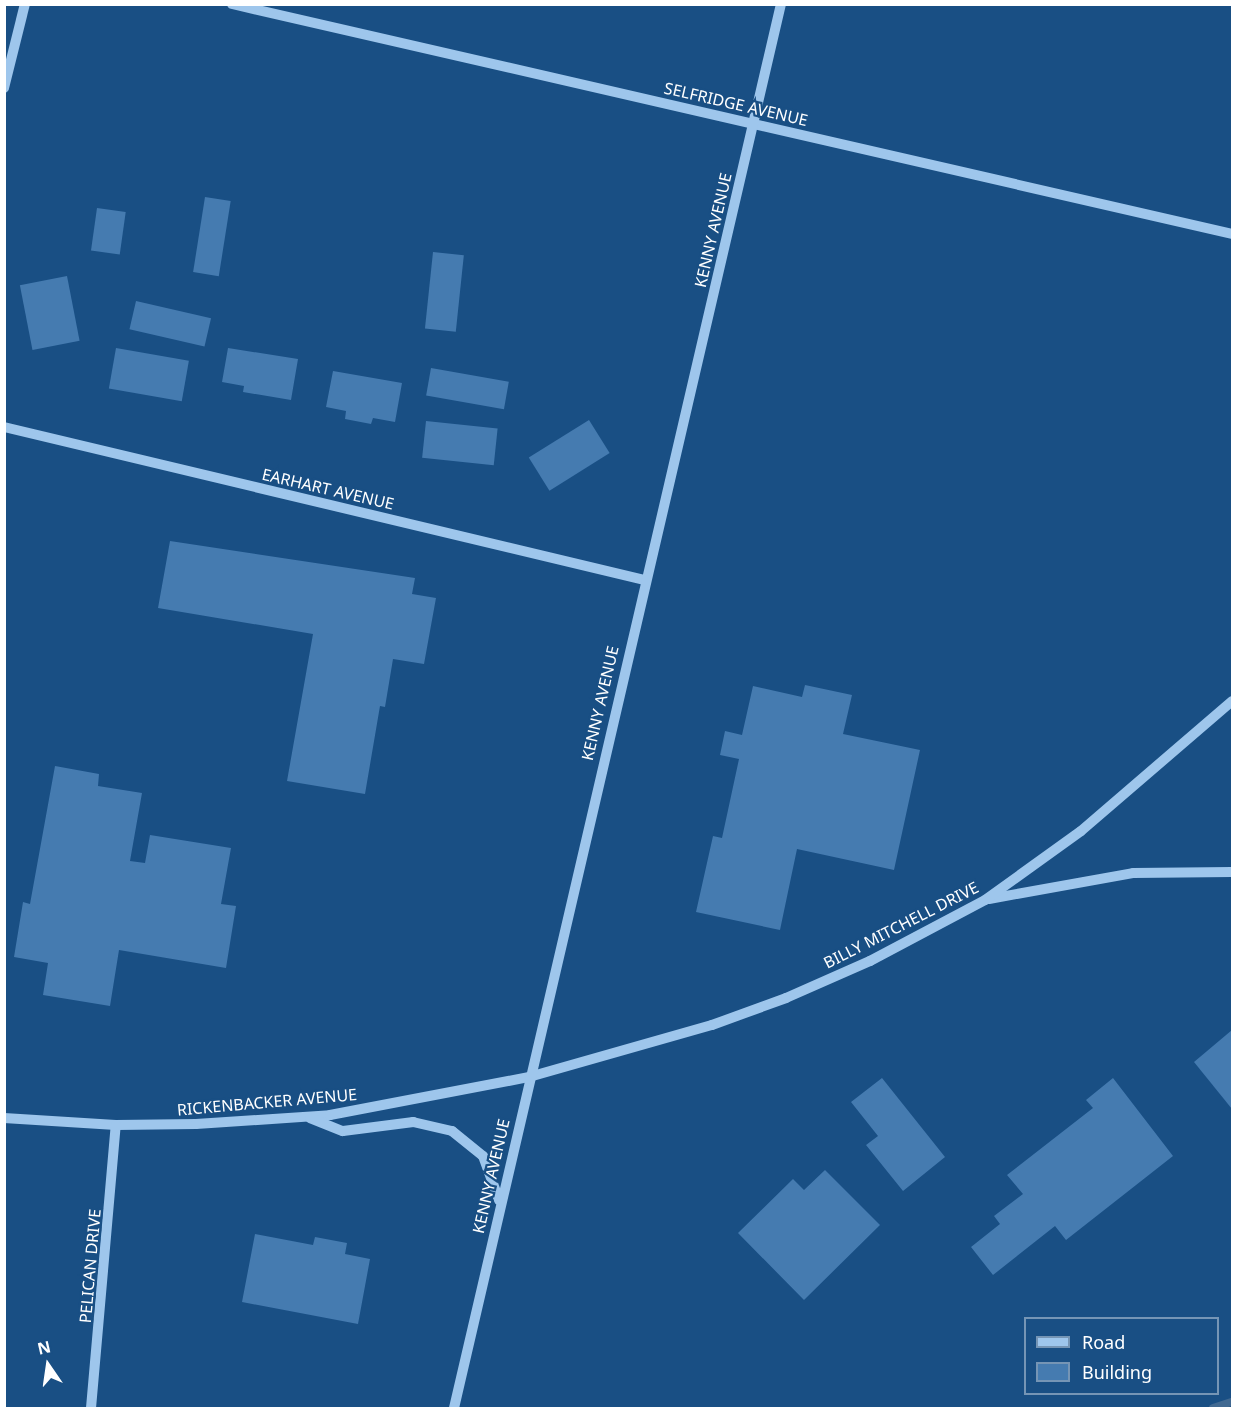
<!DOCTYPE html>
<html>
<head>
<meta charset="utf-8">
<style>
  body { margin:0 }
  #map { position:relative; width:1237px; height:1413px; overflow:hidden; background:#194f84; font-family:"Noto Sans",sans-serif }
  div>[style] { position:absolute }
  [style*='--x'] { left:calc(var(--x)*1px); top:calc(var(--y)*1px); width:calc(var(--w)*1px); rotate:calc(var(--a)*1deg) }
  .stream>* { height:8px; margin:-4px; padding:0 4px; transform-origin:4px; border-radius:4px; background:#416991 }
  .building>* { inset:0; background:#457bb0; transform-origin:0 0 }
  .minor>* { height:10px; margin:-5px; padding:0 5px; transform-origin:5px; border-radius:5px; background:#9ec6ec }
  span { translate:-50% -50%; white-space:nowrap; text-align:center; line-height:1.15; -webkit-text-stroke:4.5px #194f84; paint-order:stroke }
  .street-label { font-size:16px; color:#fff }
  .frame { position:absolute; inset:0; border:6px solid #fff; pointer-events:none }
  .legend { position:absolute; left:1024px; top:1317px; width:195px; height:78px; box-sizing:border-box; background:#194f84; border:2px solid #7595b5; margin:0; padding:8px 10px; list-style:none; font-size:18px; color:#fff }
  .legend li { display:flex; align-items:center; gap:12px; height:30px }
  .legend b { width:30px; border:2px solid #7595b5 }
  .north { position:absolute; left:18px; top:1335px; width:60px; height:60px; -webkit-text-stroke:4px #194f84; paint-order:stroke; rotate:347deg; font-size:16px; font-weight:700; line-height:24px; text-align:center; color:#fff }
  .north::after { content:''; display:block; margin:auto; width:21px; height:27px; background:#fff; clip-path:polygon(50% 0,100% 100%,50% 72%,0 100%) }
</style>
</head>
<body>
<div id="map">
  <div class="stream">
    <i style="--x:1213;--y:1408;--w:20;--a:-18"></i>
  </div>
  <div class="building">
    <i style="left:205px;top:197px;width:26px;height:76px;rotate:9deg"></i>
    <i style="left:97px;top:208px;width:29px;height:43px;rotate:8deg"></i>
    <i style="left:433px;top:252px;width:31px;height:77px;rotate:6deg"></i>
    <i style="left:67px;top:276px;width:66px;height:48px;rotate:79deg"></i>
    <i style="left:136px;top:301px;width:77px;height:29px;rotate:13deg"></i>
    <i style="left:116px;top:348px;width:74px;height:41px;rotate:10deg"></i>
    <i style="clip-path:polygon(228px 348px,298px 359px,291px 400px,243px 392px,244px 386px,222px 382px)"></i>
    <i style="left:431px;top:368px;width:79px;height:28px;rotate:10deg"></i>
    <i style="clip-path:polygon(333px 371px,402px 383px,395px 422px,373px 418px,371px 424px,345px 419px,346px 411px,326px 407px)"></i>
    <i style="left:589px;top:420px;width:39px;height:71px;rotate:58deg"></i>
    <i style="left:426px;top:421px;width:72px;height:37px;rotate:6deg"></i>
    <i style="clip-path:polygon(170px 541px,415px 578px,412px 594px,436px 598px,424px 664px,393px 659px,385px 707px,380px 706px,365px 794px,287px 781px,313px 634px,158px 608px)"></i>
    <i style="clip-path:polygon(805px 685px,852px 695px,843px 734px,920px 750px,894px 870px,797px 849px,780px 930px,696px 912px,713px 836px,722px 838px,739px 759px,720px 755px,725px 731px,742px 735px,753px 686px,802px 697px)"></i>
    <i style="clip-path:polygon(55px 766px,99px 774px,98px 786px,142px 793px,130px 861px,145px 863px,150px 835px,231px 848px,221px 904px,236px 906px,226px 968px,119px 950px,110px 1006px,43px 995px,48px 963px,14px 957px,23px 902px,30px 904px)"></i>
    <i style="clip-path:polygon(1232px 1030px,1232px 1109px,1194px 1062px)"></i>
    <i style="clip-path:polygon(882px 1078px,945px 1157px,903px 1191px,866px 1145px,878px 1136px,851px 1102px)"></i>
    <i style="clip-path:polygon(1113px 1078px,1173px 1156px,1066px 1240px,1055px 1226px,993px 1275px,971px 1247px,1000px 1224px,994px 1216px,1023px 1194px,1007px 1175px,1093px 1108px,1086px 1100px)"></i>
    <i style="clip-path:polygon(825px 1170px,880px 1225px,804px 1300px,738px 1233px,793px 1179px,804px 1190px)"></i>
    <i style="clip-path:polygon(255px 1234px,313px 1245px,315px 1237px,347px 1243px,345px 1254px,370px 1259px,358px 1324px,242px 1302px)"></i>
  </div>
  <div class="minor">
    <i style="--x:232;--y:4;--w:1026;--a:12.95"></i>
    <i style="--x:4;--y:88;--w:87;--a:-76"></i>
    <i style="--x:4;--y:427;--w:658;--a:13.44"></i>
    <i style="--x:989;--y:899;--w:146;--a:-10.2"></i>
    <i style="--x:1133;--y:873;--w:99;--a:-0.6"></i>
    <i style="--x:4;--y:1118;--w:112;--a:3.6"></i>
    <i style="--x:116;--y:1125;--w:80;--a:-0.7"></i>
    <i style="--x:196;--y:1124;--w:134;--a:-3.8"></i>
    <i style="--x:330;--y:1115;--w:203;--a:-10.8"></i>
    <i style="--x:529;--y:1077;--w:190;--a:-15.9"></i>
    <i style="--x:712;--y:1025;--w:79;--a:-20"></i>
    <i style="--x:786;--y:998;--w:92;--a:-23.8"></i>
    <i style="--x:870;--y:961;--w:130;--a:-27.9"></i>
    <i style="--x:985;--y:900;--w:118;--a:-35.7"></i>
    <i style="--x:1081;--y:831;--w:199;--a:-40.7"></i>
    <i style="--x:310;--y:1118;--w:35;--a:22"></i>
    <i style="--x:343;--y:1131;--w:71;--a:-7.3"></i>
    <i style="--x:413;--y:1122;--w:40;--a:13"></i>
    <i style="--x:452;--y:1131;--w:40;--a:39"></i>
    <i style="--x:483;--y:1156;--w:47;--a:70"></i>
    <i style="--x:91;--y:1408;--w:284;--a:-85"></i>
    <i style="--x:454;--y:1408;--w:1442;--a:-76.89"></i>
  </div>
  <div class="street-label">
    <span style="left:736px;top:104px;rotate:13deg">SELFRIDGE AVENUE</span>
    <span style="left:713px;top:230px;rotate:-77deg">KENNY AVENUE</span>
    <span style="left:328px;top:489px;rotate:13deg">EARHART AVENUE</span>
    <span style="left:600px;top:703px;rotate:-77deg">KENNY AVENUE</span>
    <span style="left:901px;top:925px;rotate:-27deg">BILLY MITCHELL DRIVE</span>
    <span style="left:267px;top:1102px;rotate:-5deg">RICKENBACKER AVENUE</span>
    <span style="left:491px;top:1176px;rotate:-77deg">KENNY AVENUE</span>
    <span style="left:90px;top:1266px;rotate:-85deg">PELICAN DRIVE</span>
  </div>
  <div class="frame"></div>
  <ul class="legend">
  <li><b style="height:8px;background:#9ec6ec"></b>Road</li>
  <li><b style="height:16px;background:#457bb0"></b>Building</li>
  </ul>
  <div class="north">N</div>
</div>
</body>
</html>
